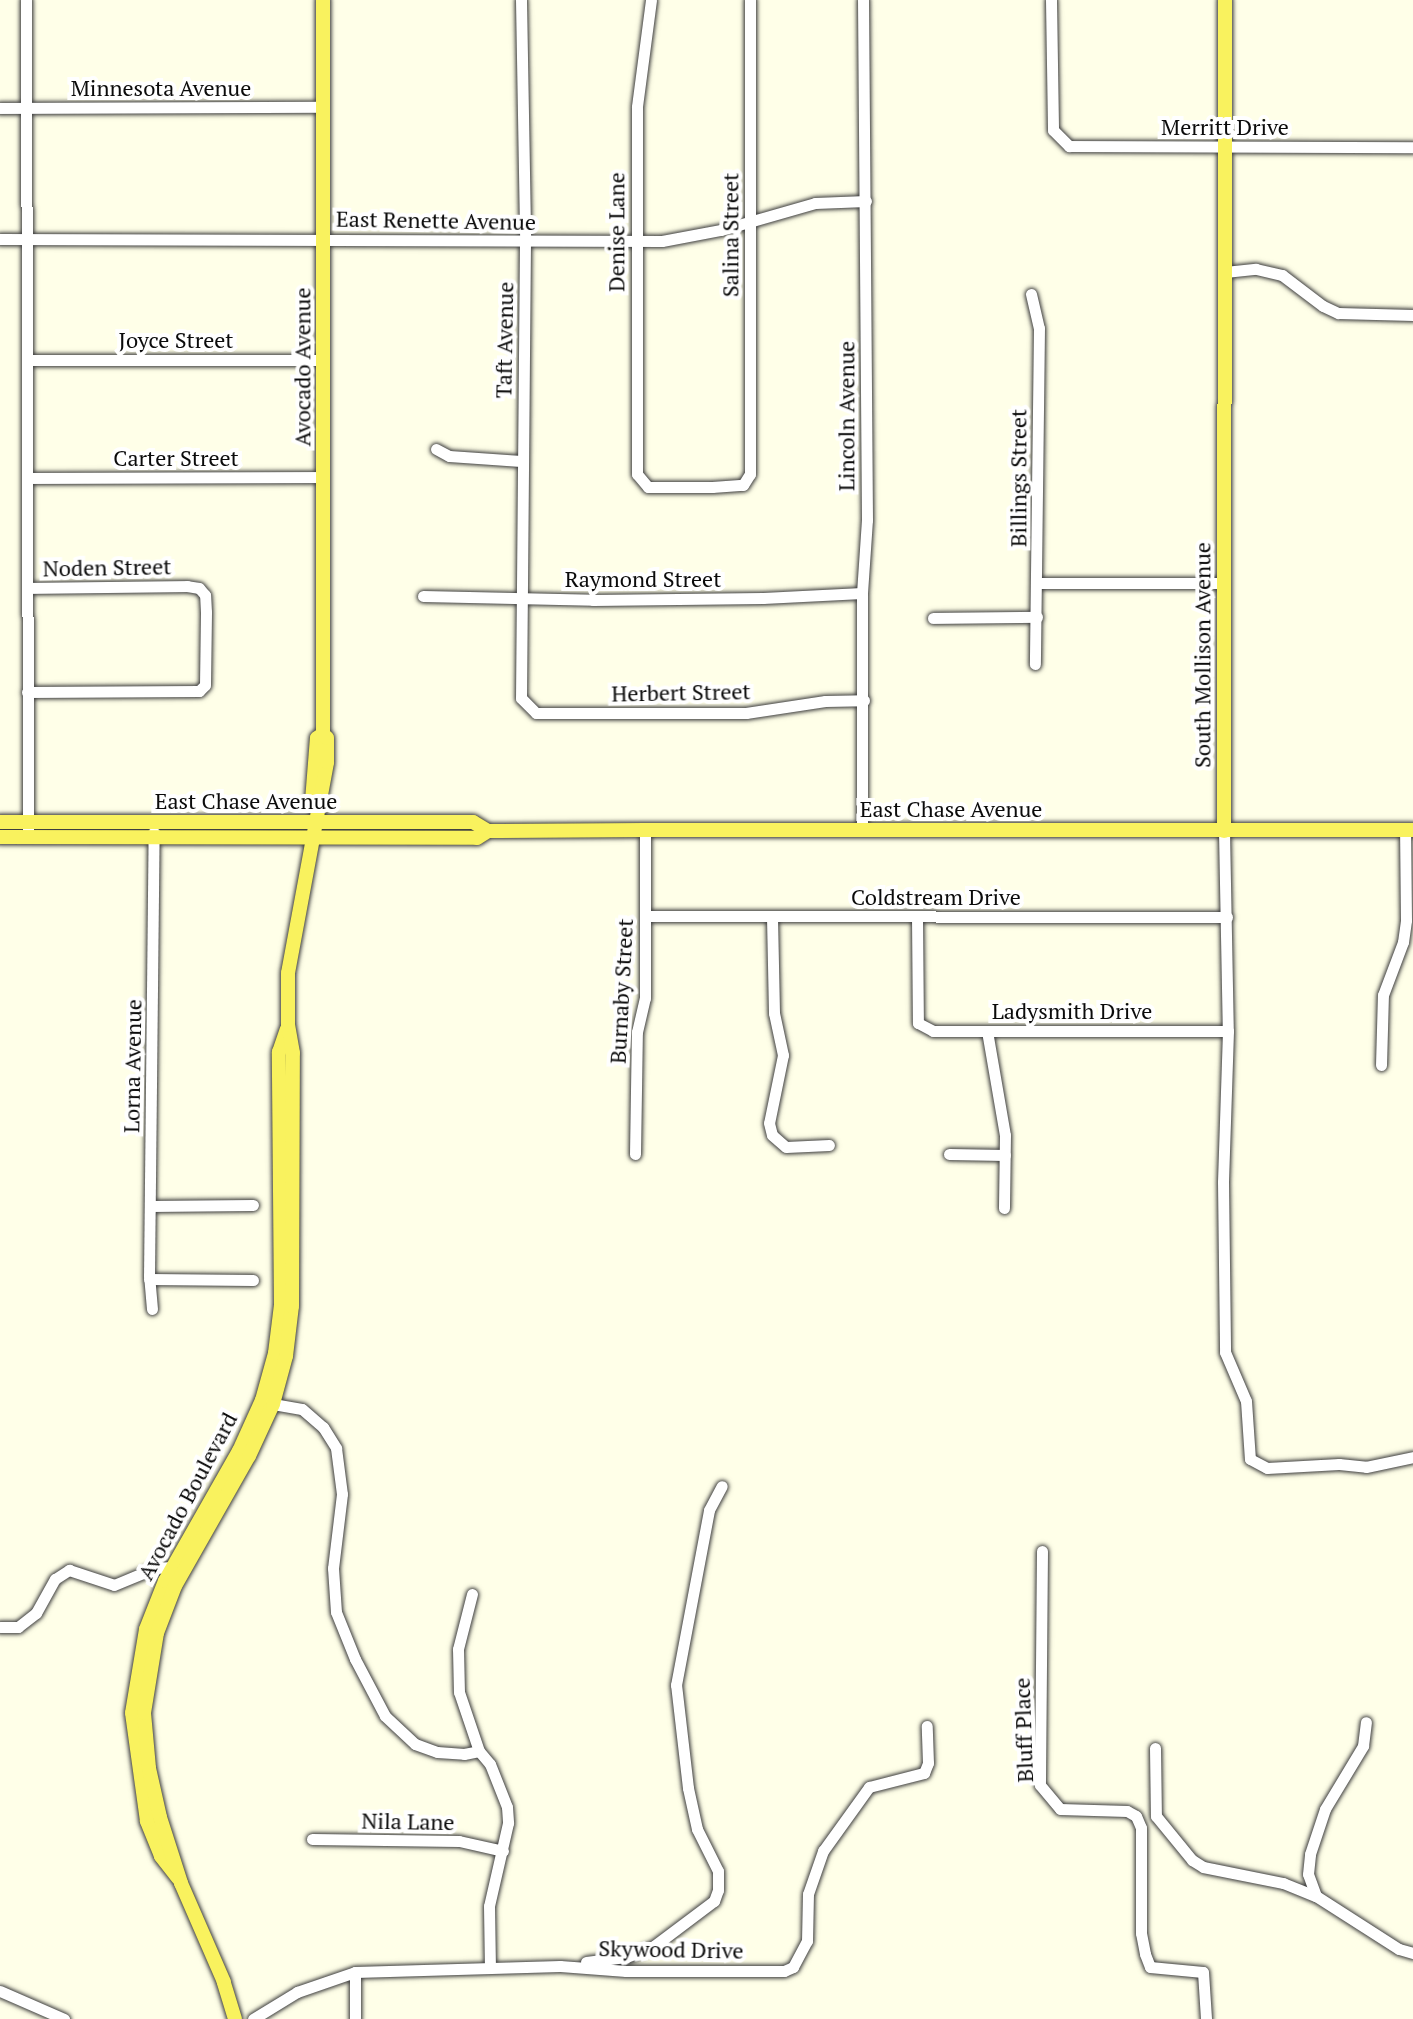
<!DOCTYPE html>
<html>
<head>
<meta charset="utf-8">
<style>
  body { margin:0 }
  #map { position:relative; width:1413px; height:2019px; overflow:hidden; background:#ffffe8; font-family:"PT Serif",serif }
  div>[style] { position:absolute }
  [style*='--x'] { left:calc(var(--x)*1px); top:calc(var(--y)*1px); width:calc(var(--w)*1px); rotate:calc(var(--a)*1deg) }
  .roads { filter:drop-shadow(0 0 2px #3e3e3e) drop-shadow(0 0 2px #3e3e3e) }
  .minor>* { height:11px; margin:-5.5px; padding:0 5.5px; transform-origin:5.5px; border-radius:5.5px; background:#fff }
  .major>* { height:14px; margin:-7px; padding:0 7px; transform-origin:7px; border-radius:7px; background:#f9f25e }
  span { translate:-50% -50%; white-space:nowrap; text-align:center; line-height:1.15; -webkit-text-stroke:8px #fff; paint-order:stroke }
  .street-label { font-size:22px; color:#0b0b0b }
</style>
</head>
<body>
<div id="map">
  <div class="roads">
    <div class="minor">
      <i style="--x:26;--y:0;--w:837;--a:89.86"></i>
      <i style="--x:521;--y:0;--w:241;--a:89"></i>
      <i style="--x:525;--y:241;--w:457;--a:90.5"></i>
      <i style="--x:521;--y:698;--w:21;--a:45"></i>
      <i style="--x:536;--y:713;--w:210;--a:0"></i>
      <i style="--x:746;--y:713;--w:80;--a:-8.6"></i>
      <i style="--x:825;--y:701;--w:39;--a:-1"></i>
      <i style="--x:651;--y:0;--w:108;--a:97.5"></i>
      <i style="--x:637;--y:107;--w:367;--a:90"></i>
      <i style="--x:637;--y:474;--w:17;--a:50"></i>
      <i style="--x:648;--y:487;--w:64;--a:0"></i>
      <i style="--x:712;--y:487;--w:31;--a:-4"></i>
      <i style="--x:743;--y:485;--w:13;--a:-58"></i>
      <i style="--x:750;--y:474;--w:474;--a:-90"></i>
      <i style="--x:1051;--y:0;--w:130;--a:89.1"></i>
      <i style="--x:1053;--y:130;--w:23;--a:45"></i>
      <i style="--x:1069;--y:146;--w:344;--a:0.2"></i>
      <i style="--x:0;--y:108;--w:323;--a:-0.2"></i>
      <i style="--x:0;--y:239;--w:662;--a:0.17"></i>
      <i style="--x:662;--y:241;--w:60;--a:-10.6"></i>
      <i style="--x:721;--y:230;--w:98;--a:-16"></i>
      <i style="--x:815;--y:203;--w:51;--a:-2.2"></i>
      <i style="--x:1225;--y:272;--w:31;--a:-6"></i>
      <i style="--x:1256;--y:269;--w:27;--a:13"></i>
      <i style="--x:1282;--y:275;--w:51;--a:37.1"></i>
      <i style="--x:1323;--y:306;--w:17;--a:25"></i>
      <i style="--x:1338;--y:313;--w:75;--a:1.5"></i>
      <i style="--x:1031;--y:294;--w:35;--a:77"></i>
      <i style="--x:1039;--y:328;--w:336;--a:90.7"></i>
      <i style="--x:28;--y:360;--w:296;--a:0"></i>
      <i style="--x:436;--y:449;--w:15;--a:28"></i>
      <i style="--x:449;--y:456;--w:72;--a:4"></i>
      <i style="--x:28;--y:478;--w:296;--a:-0.2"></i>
      <i style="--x:1038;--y:583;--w:186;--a:0"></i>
      <i style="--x:423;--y:596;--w:170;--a:1.3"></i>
      <i style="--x:593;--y:600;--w:170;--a:-0.7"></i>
      <i style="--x:763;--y:598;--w:99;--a:-2.9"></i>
      <i style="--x:933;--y:618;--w:104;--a:-0.6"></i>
      <i style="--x:27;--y:692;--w:172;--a:-0.3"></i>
      <i style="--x:199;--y:691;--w:8;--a:-45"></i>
      <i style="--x:205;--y:685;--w:73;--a:-89.2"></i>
      <i style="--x:206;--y:612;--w:17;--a:-93"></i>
      <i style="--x:205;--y:595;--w:9;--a:-131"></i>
      <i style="--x:199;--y:588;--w:12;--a:-171"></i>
      <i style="--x:187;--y:586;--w:159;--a:179.3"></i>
      <i style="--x:862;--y:831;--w:238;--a:-90"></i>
      <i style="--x:862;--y:593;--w:73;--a:-86.1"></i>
      <i style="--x:867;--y:520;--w:520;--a:-90.44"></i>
      <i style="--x:1224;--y:831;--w:200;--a:88.9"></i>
      <i style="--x:1228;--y:1031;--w:151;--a:91.9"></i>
      <i style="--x:1223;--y:1182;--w:170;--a:89.3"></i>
      <i style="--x:1225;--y:1352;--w:53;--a:66.8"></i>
      <i style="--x:1246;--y:1401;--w:58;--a:86.1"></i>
      <i style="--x:1250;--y:1459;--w:19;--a:28"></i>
      <i style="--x:1267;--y:1468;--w:72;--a:-3.2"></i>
      <i style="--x:1339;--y:1464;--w:27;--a:6"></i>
      <i style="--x:1366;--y:1467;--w:48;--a:-12"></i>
      <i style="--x:645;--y:916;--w:582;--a:0.1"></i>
      <i style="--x:772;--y:917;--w:96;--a:88.8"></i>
      <i style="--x:774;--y:1013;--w:43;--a:77.9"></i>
      <i style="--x:783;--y:1055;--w:69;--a:101.6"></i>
      <i style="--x:769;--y:1123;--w:12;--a:76"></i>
      <i style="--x:772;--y:1135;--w:18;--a:41"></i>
      <i style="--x:786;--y:1147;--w:43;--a:-2.7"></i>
      <i style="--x:917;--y:917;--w:106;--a:89.5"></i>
      <i style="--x:918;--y:1023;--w:17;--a:28"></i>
      <i style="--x:933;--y:1031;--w:295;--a:0"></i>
      <i style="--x:987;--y:1031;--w:106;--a:80.2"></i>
      <i style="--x:1005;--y:1135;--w:73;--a:90.8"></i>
      <i style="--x:1381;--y:1065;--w:70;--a:-88.4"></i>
      <i style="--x:1383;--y:995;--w:57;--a:-69.3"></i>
      <i style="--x:1403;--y:942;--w:22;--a:-82"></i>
      <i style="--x:1406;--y:920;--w:90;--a:-90.6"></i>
      <i style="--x:635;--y:1154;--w:122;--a:-89.1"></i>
      <i style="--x:637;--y:1032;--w:35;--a:-77"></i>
      <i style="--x:645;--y:998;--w:168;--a:-90"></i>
      <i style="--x:949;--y:1154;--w:56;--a:1"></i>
      <i style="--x:150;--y:1206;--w:103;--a:-0.6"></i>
      <i style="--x:149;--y:1279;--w:104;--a:0.6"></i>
      <i style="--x:152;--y:1309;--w:33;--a:-95"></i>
      <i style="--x:149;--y:1276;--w:444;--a:-89.4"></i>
      <i style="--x:273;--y:1404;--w:29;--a:10"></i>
      <i style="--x:302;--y:1409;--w:28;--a:41"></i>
      <i style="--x:323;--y:1427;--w:25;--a:58"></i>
      <i style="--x:336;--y:1448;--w:46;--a:82.6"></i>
      <i style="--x:342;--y:1494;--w:75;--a:96.9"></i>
      <i style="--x:333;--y:1568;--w:44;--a:86.1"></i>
      <i style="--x:336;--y:1612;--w:51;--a:68"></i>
      <i style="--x:355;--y:1659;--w:64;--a:62.2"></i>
      <i style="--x:385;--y:1716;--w:41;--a:43"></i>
      <i style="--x:415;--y:1744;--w:23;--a:20"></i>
      <i style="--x:437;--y:1752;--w:27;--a:4"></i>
      <i style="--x:464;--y:1754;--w:15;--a:-11"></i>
      <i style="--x:1042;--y:1551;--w:234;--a:90.5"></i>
      <i style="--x:1040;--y:1785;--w:31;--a:50"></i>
      <i style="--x:1060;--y:1809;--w:67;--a:1.7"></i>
      <i style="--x:1127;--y:1811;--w:10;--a:29"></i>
      <i style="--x:1136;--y:1816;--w:13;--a:67"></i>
      <i style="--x:1141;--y:1828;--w:105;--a:90"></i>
      <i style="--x:1141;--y:1933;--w:21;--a:79"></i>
      <i style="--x:1145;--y:1954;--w:14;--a:69"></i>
      <i style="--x:1150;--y:1967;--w:53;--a:5.4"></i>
      <i style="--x:1203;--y:1972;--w:47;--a:86.3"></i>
      <i style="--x:472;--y:1594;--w:57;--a:104.3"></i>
      <i style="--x:458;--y:1649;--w:43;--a:88.7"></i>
      <i style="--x:459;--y:1692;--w:62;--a:71.3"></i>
      <i style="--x:479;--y:1751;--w:17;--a:50"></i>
      <i style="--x:490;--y:1764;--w:46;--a:68.4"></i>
      <i style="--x:507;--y:1807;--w:16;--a:86"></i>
      <i style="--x:508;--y:1823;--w:85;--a:102.9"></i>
      <i style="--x:489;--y:1906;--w:62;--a:89.1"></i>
      <i style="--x:0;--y:1627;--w:18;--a:0"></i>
      <i style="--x:18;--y:1627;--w:23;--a:-38"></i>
      <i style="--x:36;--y:1613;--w:39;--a:-61"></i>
      <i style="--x:55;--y:1579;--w:17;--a:-33"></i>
      <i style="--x:69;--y:1570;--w:47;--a:18.4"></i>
      <i style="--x:114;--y:1585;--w:44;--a:-22.5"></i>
      <i style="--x:155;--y:1568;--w:17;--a:-3"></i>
      <i style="--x:1155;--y:1748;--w:68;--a:89.2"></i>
      <i style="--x:1156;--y:1816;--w:57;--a:50.7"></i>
      <i style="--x:1192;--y:1860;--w:13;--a:32"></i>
      <i style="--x:1203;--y:1867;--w:82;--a:11.3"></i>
      <i style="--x:1283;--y:1883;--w:35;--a:22"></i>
      <i style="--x:1316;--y:1896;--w:98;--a:32.6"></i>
      <i style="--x:1399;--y:1949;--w:15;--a:16"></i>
      <i style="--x:312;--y:1839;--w:147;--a:0.8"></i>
      <i style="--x:459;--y:1841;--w:45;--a:12.8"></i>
      <i style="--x:1316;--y:1896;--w:23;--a:-110"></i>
      <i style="--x:1308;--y:1874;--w:20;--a:-84"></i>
      <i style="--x:1310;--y:1854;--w:47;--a:-71.6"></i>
      <i style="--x:1325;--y:1809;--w:74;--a:-58.9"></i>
      <i style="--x:1363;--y:1746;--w:24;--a:-83"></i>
      <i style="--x:586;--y:1962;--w:40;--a:-7.1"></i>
      <i style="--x:626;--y:1957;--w:30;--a:-21"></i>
      <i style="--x:654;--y:1946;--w:75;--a:-36.9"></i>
      <i style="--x:714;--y:1901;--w:12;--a:-70"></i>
      <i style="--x:718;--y:1890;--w:19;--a:-90"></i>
      <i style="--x:718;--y:1871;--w:47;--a:-116.6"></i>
      <i style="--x:697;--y:1829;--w:42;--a:-102.4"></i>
      <i style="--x:688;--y:1788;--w:104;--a:-96.6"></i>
      <i style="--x:676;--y:1685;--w:178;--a:-79.3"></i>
      <i style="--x:709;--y:1510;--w:27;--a:-62"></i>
      <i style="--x:0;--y:1991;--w:70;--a:23.6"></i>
      <i style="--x:253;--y:2019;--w:52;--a:-31.5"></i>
      <i style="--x:297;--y:1992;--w:61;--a:-19"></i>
      <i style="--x:355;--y:1972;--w:205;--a:-1.7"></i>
      <i style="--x:560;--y:1966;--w:66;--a:4.3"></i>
      <i style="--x:626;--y:1971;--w:158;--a:0"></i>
      <i style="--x:784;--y:1971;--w:10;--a:-24"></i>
      <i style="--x:793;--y:1967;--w:30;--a:-62"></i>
      <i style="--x:807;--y:1941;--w:47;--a:-88.8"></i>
      <i style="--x:808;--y:1894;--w:46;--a:-70.8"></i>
      <i style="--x:823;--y:1851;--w:79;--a:-54.3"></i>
      <i style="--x:869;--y:1787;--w:57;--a:-14.3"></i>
      <i style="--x:924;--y:1773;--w:11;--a:-68"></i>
      <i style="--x:928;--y:1763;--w:37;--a:-92"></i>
      <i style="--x:355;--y:2019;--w:47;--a:-90"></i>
    </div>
    <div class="major">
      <i style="--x:317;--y:807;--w:8;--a:-130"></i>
      <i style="--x:312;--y:801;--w:63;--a:-85.5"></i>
      <i style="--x:317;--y:738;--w:7;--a:-34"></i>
      <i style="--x:0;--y:822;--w:473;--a:0"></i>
      <i style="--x:473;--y:822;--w:17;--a:31"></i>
      <i style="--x:1224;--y:831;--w:831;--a:-89.93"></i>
      <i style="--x:0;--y:837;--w:477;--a:0.1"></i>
      <i style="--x:477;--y:838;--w:13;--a:-32"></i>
      <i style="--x:488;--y:831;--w:157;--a:-0.4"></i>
      <i style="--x:645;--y:830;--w:768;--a:0"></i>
      <i style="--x:178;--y:1878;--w:28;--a:-128"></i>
      <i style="--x:161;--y:1856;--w:38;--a:-112"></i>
      <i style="--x:147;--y:1821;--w:109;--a:-97.9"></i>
      <i style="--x:132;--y:1713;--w:85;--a:-80.5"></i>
      <i style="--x:146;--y:1629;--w:52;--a:-68.4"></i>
      <i style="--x:165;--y:1581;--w:150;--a:-60.4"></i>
      <i style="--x:239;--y:1451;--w:56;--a:-65.7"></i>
      <i style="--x:262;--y:1400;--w:49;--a:-74.5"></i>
      <i style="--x:275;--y:1353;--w:48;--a:-82.9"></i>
      <i style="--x:281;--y:1305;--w:253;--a:-90.5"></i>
      <i style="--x:279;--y:1052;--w:24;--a:-71"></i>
      <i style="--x:235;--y:2019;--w:39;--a:-107"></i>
      <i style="--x:224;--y:1982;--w:108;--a:-113.5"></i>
      <i style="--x:181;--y:1883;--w:69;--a:-107.7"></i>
      <i style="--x:160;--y:1817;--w:50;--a:-102.7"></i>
      <i style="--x:149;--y:1768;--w:55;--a:-95.2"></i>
      <i style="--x:144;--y:1713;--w:81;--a:-80.8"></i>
      <i style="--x:157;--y:1633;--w:50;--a:-69"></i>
      <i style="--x:175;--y:1586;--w:150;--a:-60.4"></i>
      <i style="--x:249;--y:1456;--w:57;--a:-65.2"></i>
      <i style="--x:273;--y:1404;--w:50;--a:-74.8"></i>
      <i style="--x:286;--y:1356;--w:50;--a:-83.2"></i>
      <i style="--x:292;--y:1306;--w:253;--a:-89.8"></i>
      <i style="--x:293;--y:1053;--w:28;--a:-100"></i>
      <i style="--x:288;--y:1025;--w:52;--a:-90"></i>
      <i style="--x:288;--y:973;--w:215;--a:-79.5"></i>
      <i style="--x:327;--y:762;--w:24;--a:-90"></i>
      <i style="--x:327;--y:738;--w:6;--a:-135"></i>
      <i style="--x:323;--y:734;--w:734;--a:-90"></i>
    </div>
  </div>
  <div class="street-label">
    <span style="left:161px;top:88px">Minnesota Avenue</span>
    <span style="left:1225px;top:127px">Merritt Drive</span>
    <span style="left:436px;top:220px;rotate:1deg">East Renette Avenue</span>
    <span style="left:616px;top:232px;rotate:-90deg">Denise Lane</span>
    <span style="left:730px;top:235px;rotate:-90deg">Salina Street</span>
    <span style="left:176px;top:340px">Joyce Street</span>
    <span style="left:504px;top:340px;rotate:-89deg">Taft Avenue</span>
    <span style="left:302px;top:367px;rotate:-90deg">Avocado Avenue</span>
    <span style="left:846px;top:416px;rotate:-90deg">Lincoln Avenue</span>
    <span style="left:176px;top:458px">Carter Street</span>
    <span style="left:1018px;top:478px;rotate:-90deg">Billings Street</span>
    <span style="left:107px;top:567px;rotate:-1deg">Noden Street</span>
    <span style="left:643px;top:579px">Raymond Street</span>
    <span style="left:1202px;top:655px;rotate:-90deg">South Mollison Avenue</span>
    <span style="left:681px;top:692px;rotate:-1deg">Herbert Street</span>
    <span style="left:246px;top:801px">East Chase Avenue</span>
    <span style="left:951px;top:809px">East Chase Avenue</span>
    <span style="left:936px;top:897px">Coldstream Drive</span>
    <span style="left:621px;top:991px;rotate:-87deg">Burnaby Street</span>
    <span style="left:1072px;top:1011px">Ladysmith Drive</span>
    <span style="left:132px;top:1066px;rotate:-89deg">Lorna Avenue</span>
    <span style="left:187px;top:1496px;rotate:-62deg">Avocado Boulevard</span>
    <span style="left:1023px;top:1730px;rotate:-92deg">Bluff Place</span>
    <span style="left:408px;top:1821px;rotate:1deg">Nila Lane</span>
    <span style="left:671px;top:1949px;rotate:1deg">Skywood Drive</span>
  </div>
</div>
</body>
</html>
